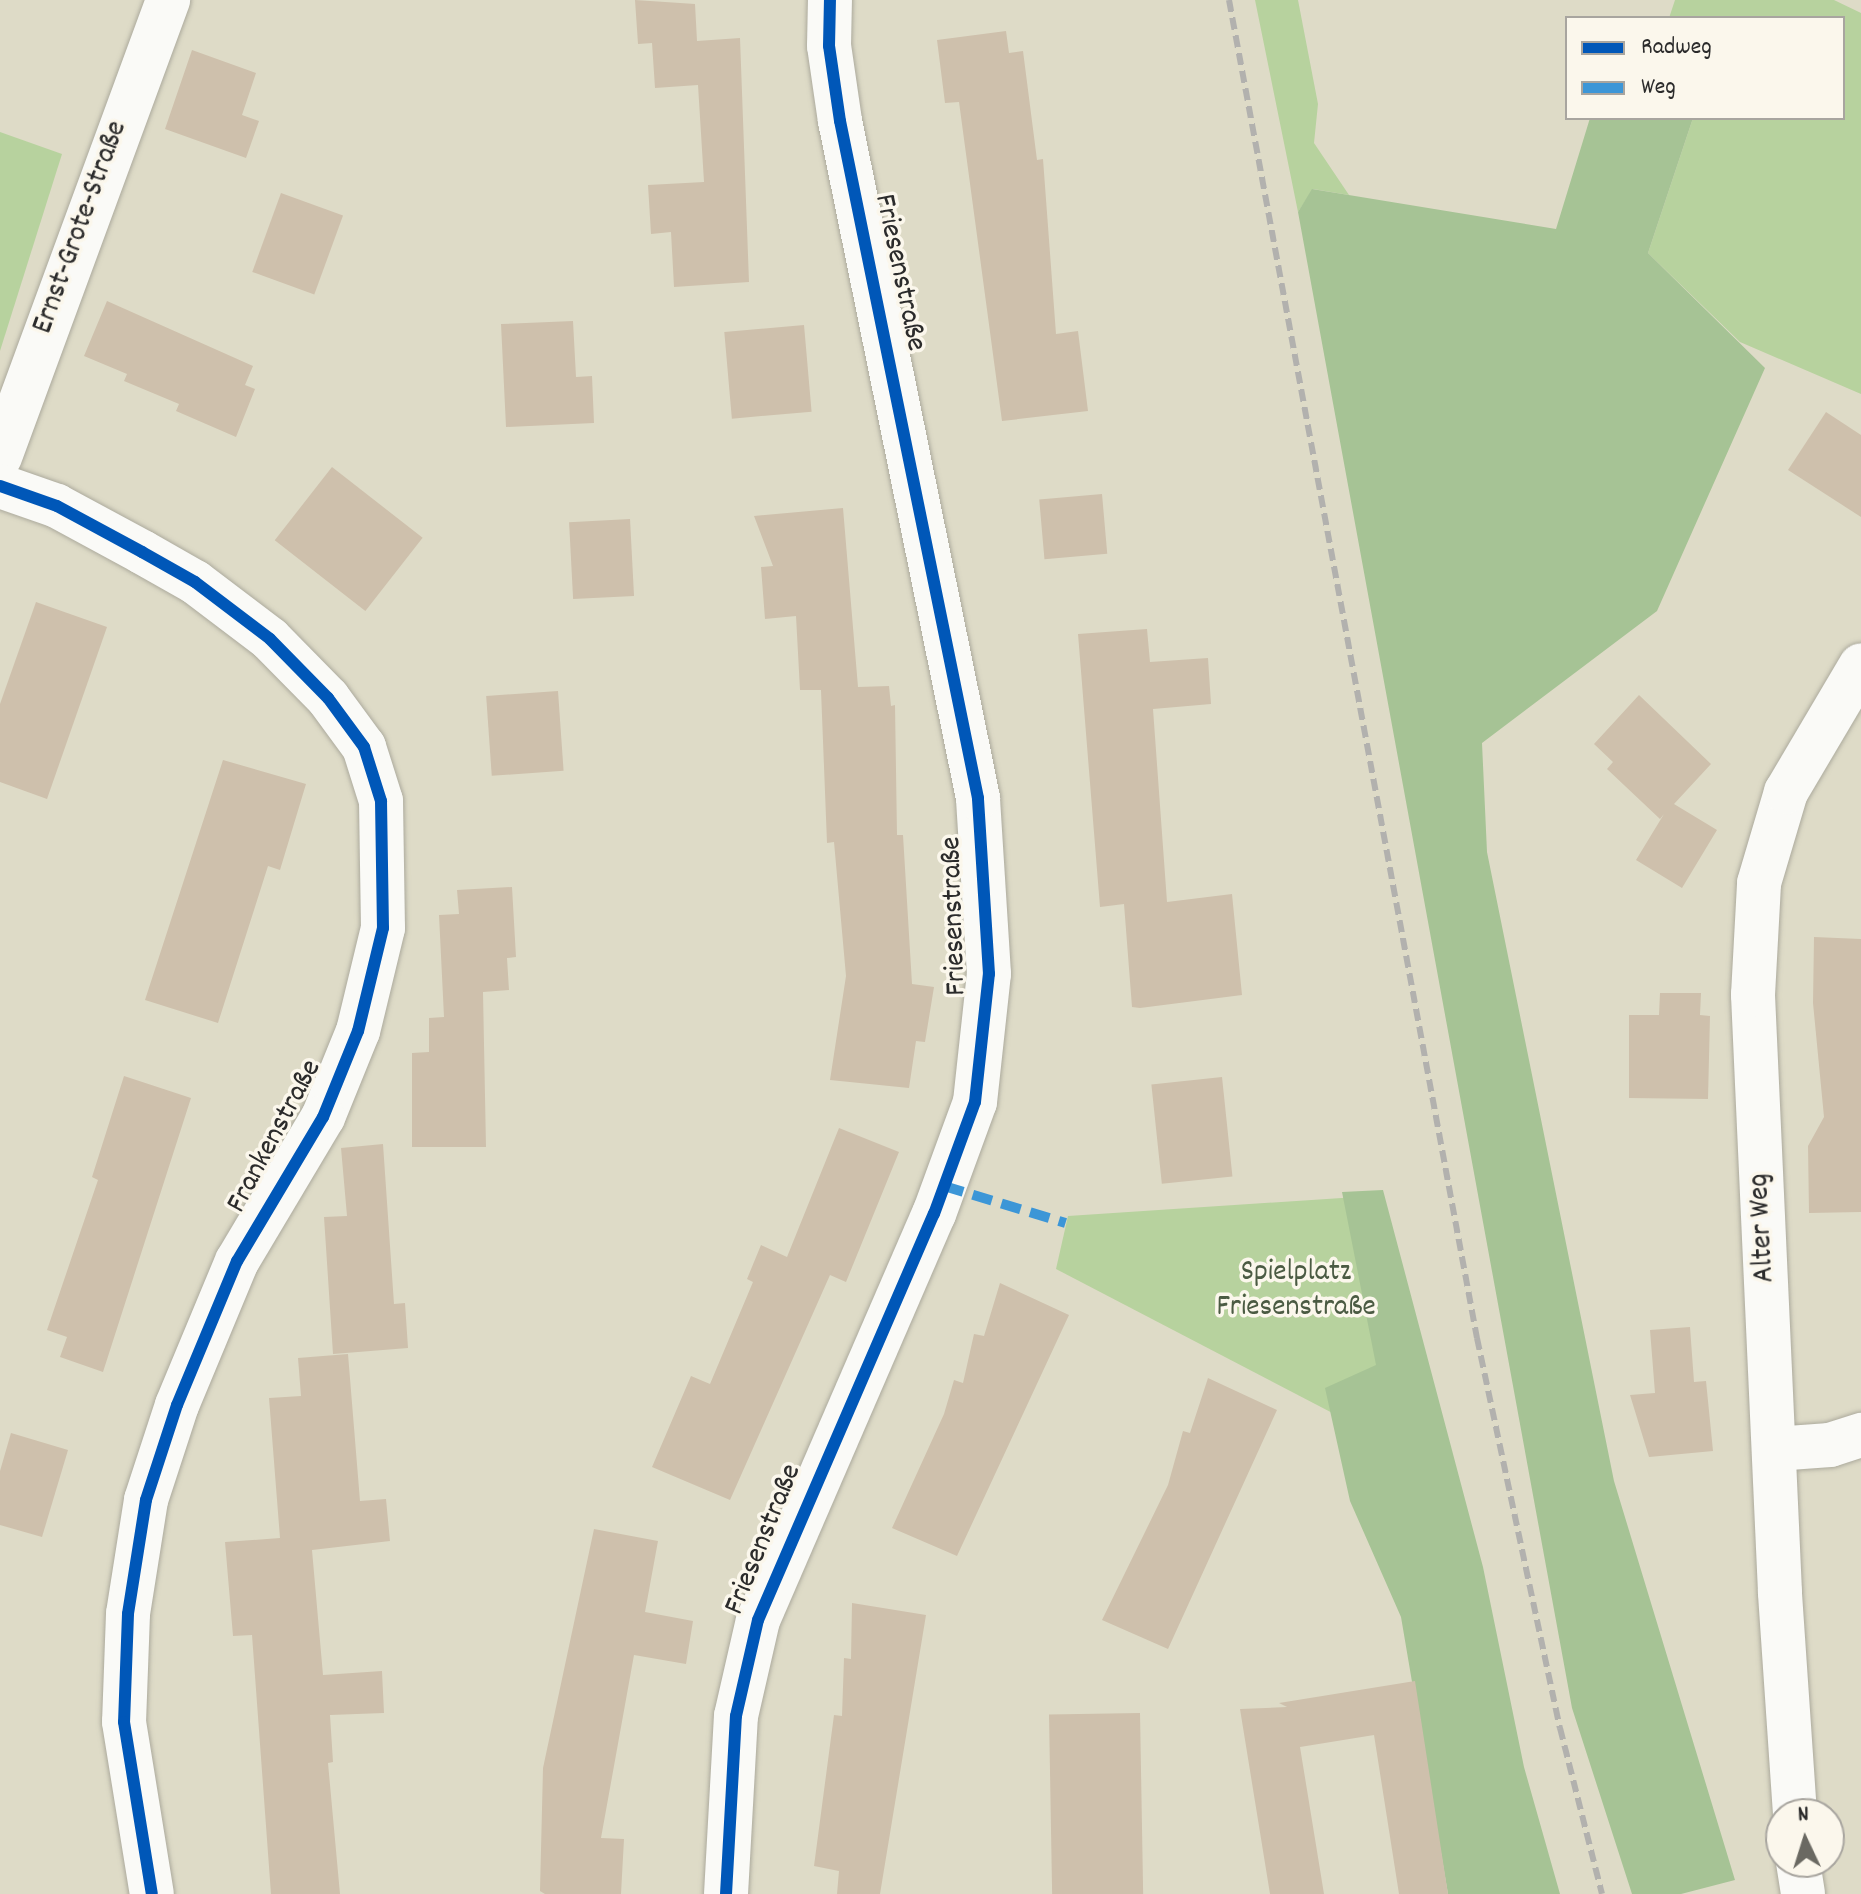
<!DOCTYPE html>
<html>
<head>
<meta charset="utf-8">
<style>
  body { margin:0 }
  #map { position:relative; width:1861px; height:1894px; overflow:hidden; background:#dedbc7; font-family:Dekko,sans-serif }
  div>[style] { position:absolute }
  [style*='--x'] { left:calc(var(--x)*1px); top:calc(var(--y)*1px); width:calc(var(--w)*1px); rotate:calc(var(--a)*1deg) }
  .green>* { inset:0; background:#b7d29e }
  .forest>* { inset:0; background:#a6c395 }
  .building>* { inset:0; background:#cec0ac; transform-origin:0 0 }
  .roads { filter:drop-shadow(0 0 2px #acaa9d) drop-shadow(0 0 2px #acaa9d) }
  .street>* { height:44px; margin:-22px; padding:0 22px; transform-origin:22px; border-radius:22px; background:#fafaf7 }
  .rail>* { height:6px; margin-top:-3px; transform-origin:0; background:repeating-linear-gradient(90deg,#b2b1ae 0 12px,transparent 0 18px) }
  .quiet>* { height:10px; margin-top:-5px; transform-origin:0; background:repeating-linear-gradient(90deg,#3c96d7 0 20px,transparent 0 30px) }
  .cycleway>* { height:12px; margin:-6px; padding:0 6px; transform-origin:6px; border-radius:6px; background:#0057b8 }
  span { translate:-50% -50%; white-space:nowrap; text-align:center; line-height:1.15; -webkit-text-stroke:7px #fbf7ec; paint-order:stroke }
  .street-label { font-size:30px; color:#2b2b2b }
  .park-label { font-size:30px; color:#4b5b43 }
  .legend { position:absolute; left:1565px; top:16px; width:280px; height:104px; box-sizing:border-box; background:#fbf7ec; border:2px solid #a8a59f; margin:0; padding:10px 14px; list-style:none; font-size:24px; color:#2b2b2b }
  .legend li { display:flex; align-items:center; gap:16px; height:40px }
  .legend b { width:40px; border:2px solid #a8a59f }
  .north { position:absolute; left:1765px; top:1798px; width:80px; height:80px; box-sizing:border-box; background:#fbf7ec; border:2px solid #a8a59f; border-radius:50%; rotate:356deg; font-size:22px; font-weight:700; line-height:32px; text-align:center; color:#2b2b2b }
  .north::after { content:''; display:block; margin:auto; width:28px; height:36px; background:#6a6962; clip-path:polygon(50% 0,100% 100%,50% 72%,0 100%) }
</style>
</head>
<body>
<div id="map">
  <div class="green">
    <i style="clip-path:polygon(1255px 0,1298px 0,1318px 104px,1314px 143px,1349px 195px,1313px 189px,1298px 212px)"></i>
    <i style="clip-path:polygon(1675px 0,1834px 0,1861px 13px,1861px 394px,1740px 342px,1648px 253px,1693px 118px,1843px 118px,1843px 18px,1669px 18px)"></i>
    <i style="clip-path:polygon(0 132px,62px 154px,0 351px)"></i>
    <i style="clip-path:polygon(1372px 1196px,1415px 1456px,1056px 1269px,1068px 1216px)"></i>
  </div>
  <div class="forest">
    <i style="clip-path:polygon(1590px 118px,1693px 118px,1648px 253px,1765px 368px,1657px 611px,1482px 743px,1487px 852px,1614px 1481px,1735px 1880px,1681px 1894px,1632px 1894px,1572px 1708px,1298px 212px,1312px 189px,1556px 229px)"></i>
    <i style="clip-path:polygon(1383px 1190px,1483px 1567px,1524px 1767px,1560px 1894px,1448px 1894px,1401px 1617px,1350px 1501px,1325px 1388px,1376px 1365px,1342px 1192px)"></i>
  </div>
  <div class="building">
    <i style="clip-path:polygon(635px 0,695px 4px,697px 41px,740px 38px,749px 282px,674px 287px,671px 232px,651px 234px,648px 185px,704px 182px,698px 85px,655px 88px,652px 43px,638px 44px)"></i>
    <i style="clip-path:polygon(1006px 31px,1009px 53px,1023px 51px,1037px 160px,1043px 159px,1056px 334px,1078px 331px,1088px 411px,1002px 421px,959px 102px,945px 103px,937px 40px)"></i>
    <i style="clip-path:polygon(192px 50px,256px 73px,242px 115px,259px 121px,246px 158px,165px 129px)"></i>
    <i style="left:281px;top:193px;width:66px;height:84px;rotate:20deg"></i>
    <i style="clip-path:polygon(107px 301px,253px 366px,245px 385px,255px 389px,236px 437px,176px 411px,179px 404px,124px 381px,127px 374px,84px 356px)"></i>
    <i style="clip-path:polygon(573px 321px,576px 377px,592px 376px,594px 423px,506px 427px,501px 324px)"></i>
    <i style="left:804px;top:325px;width:87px;height:80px;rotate:85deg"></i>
    <i style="clip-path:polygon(1826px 412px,1861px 435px,1861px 517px,1788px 470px)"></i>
    <i style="left:332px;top:467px;width:115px;height:93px;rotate:38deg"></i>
    <i style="left:1102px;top:494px;width:60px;height:63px;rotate:85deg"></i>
    <i style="clip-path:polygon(843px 508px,858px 687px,889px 686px,891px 706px,895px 705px,897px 835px,903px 835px,912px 984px,934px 987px,925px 1042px,916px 1041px,909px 1088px,830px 1080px,846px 976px,834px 842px,827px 843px,821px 690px,800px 690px,796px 616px,765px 619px,761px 567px,773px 566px,754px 516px)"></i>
    <i style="left:630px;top:519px;width:77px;height:61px;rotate:87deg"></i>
    <i style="clip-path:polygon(36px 602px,107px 627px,47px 799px,0 782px,0 704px)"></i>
    <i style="clip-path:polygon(1147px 629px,1150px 662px,1208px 658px,1211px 704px,1153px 709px,1167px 902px,1232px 894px,1242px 995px,1140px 1008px,1132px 1007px,1124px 904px,1100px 907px,1078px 634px)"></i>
    <i style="left:558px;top:691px;width:80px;height:72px;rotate:86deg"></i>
    <i style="clip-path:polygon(1639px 695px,1711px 764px,1674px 804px,1717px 830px,1682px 888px,1636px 860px,1664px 814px,1660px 819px,1607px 769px,1613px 762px,1594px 744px)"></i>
    <i style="clip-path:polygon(223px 760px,306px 784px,280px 870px,268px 866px,218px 1023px,145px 1000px)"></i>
    <i style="clip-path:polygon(512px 887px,516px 957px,507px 958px,509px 990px,483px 992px,486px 1147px,412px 1147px,412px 1053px,429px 1052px,429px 1018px,444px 1017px,439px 915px,459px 914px,457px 890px)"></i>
    <i style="clip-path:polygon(1814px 937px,1861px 939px,1861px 1212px,1809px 1213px,1808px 1146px,1824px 1117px,1813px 1003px)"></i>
    <i style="clip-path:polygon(1660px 993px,1701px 993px,1700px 1015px,1710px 1016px,1708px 1099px,1629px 1098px,1629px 1015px,1659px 1015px)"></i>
    <i style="clip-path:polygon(124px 1076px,191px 1098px,103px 1372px,60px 1357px,67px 1337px,47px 1330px,98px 1180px,92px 1177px)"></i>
    <i style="left:1222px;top:1077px;width:100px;height:71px;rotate:84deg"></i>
    <i style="clip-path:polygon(839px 1128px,899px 1152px,846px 1282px,830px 1275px,730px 1500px,652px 1467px,691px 1376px,710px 1384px,753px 1282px,747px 1279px,761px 1245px,787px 1257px)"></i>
    <i style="clip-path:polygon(383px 1144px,394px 1304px,405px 1303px,408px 1348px,333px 1354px,324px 1217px,347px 1216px,341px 1148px)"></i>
    <i style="clip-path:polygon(1000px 1283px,1069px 1315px,957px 1556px,892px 1528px,944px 1414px,954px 1380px,963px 1383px,974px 1334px,984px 1336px)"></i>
    <i style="clip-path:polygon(1690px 1327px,1694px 1382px,1706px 1381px,1713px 1451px,1649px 1457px,1630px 1395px,1655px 1393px,1650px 1330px)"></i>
    <i style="clip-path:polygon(348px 1354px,360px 1501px,386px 1499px,390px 1541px,312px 1550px,323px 1675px,382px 1671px,384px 1713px,330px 1715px,333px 1762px,328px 1763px,340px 1894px,271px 1894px,252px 1635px,233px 1636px,225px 1542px,280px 1538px,269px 1398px,301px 1396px,298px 1358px)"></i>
    <i style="clip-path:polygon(1208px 1378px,1277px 1410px,1168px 1649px,1102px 1620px,1168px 1485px,1183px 1431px,1190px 1433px)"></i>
    <i style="clip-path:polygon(11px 1433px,68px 1450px,42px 1537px,0 1525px,0 1471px)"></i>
    <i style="clip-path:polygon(594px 1529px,658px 1541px,645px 1612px,693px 1621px,686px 1664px,634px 1655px,601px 1838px,624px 1839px,621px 1894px,545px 1894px,540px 1891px,543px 1768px)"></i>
    <i style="clip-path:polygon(852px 1603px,926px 1615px,880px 1894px,837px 1894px,839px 1871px,814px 1866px,834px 1715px,842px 1716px,844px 1658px,851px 1659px)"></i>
    <i style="clip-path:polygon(1415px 1681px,1448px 1894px,1399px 1894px,1374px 1735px,1300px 1747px,1324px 1894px,1270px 1894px,1240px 1709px,1287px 1707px,1279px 1703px)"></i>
    <i style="left:1140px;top:1713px;width:181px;height:91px;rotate:89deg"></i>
  </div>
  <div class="roads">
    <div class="street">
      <i style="--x:0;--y:457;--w:487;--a:-69.8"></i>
      <i style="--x:0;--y:486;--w:60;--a:19.3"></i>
      <i style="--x:57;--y:506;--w:97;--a:28.4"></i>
      <i style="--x:142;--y:552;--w:61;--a:29.5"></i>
      <i style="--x:195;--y:582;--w:94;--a:37.2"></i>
      <i style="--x:270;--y:639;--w:83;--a:45.5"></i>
      <i style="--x:328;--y:698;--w:61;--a:53.7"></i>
      <i style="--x:364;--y:747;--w:57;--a:72.5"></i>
      <i style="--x:381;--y:801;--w:127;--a:89.1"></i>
      <i style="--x:383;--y:928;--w:106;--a:103.6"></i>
      <i style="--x:358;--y:1031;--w:93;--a:112.1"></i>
      <i style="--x:323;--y:1117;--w:168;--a:120.8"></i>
      <i style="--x:237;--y:1261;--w:156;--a:112.6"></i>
      <i style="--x:177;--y:1405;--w:100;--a:108.1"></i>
      <i style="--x:146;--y:1500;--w:115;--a:99"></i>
      <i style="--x:128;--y:1614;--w:108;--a:92.1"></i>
      <i style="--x:124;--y:1722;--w:174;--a:80.8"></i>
      <i style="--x:1775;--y:1449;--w:55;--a:-4.2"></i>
      <i style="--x:1830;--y:1445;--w:33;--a:-18"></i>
      <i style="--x:1795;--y:1814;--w:223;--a:-93.9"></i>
      <i style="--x:1780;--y:1592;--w:598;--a:-92.59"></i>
      <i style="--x:1753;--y:995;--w:112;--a:-86.9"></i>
      <i style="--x:1759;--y:883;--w:95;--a:-73.5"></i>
      <i style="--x:1786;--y:792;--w:147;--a:-59.4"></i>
      <i style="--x:1798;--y:1862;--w:32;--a:81"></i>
      <i style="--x:726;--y:1894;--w:178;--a:-86.8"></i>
      <i style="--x:736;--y:1716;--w:98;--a:-77.1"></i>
      <i style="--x:758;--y:1620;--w:443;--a:-66.6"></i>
      <i style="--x:934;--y:1214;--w:119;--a:-69.9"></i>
      <i style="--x:975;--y:1102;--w:129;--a:-83.8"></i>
      <i style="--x:989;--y:974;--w:176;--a:-93.6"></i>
      <i style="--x:978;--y:798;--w:691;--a:-101.52"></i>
      <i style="--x:840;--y:121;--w:76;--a:-98.3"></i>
      <i style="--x:829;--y:46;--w:46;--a:-88.8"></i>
    </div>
  </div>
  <div class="rail">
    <i style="--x:1229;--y:0;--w:1361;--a:79.5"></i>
    <i style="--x:1477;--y:1338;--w:399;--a:78"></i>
    <i style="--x:1560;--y:1728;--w:171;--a:75.8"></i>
  </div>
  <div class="quiet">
    <i style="--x:944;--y:1186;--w:127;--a:16.9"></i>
  </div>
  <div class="cycleway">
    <i style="--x:0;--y:486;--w:60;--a:19.3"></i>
    <i style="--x:57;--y:506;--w:97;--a:28.4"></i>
    <i style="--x:142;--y:552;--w:61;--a:29.5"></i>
    <i style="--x:195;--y:582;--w:94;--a:37.2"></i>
    <i style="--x:270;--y:639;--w:83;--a:45.5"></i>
    <i style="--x:328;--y:698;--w:61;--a:53.7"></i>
    <i style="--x:364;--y:747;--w:57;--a:72.5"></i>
    <i style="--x:381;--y:801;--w:127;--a:89.1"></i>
    <i style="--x:383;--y:928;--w:106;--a:103.6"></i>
    <i style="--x:358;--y:1031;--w:93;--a:112.1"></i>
    <i style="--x:323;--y:1117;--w:168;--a:120.8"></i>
    <i style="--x:237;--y:1261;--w:156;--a:112.6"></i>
    <i style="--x:177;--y:1405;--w:100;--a:108.1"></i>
    <i style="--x:146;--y:1500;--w:115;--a:99"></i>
    <i style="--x:128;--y:1614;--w:108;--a:92.1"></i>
    <i style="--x:124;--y:1722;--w:174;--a:80.8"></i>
    <i style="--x:726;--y:1894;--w:178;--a:-86.8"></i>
    <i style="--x:736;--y:1716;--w:98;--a:-77.1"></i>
    <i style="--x:758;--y:1620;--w:443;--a:-66.6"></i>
    <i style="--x:934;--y:1214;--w:119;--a:-69.9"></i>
    <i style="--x:975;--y:1102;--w:129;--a:-83.8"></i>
    <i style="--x:989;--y:974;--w:176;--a:-93.6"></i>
    <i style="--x:978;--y:798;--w:691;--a:-101.52"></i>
    <i style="--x:840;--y:121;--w:76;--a:-98.3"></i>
    <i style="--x:829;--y:46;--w:46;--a:-88.8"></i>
  </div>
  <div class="street-label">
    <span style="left:82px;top:228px;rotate:-70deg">Ernst-Grote-Straße</span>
    <span style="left:898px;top:273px;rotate:78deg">Friesenstraße</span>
    <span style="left:956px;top:916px;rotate:-92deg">Friesenstraße</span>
    <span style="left:276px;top:1137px;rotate:-62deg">Frankenstraße</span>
    <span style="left:1764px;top:1228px;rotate:-93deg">Alter Weg</span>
    <span style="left:765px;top:1540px;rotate:-68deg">Friesenstraße</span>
  </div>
  <div class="park-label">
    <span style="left:1296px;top:1291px">Spielplatz<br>Friesenstraße</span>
  </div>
  <ul class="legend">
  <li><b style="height:10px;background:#0057b8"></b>Radweg</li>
  <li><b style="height:10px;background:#3c96d7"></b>Weg</li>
  </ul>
  <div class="north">N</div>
</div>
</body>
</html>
